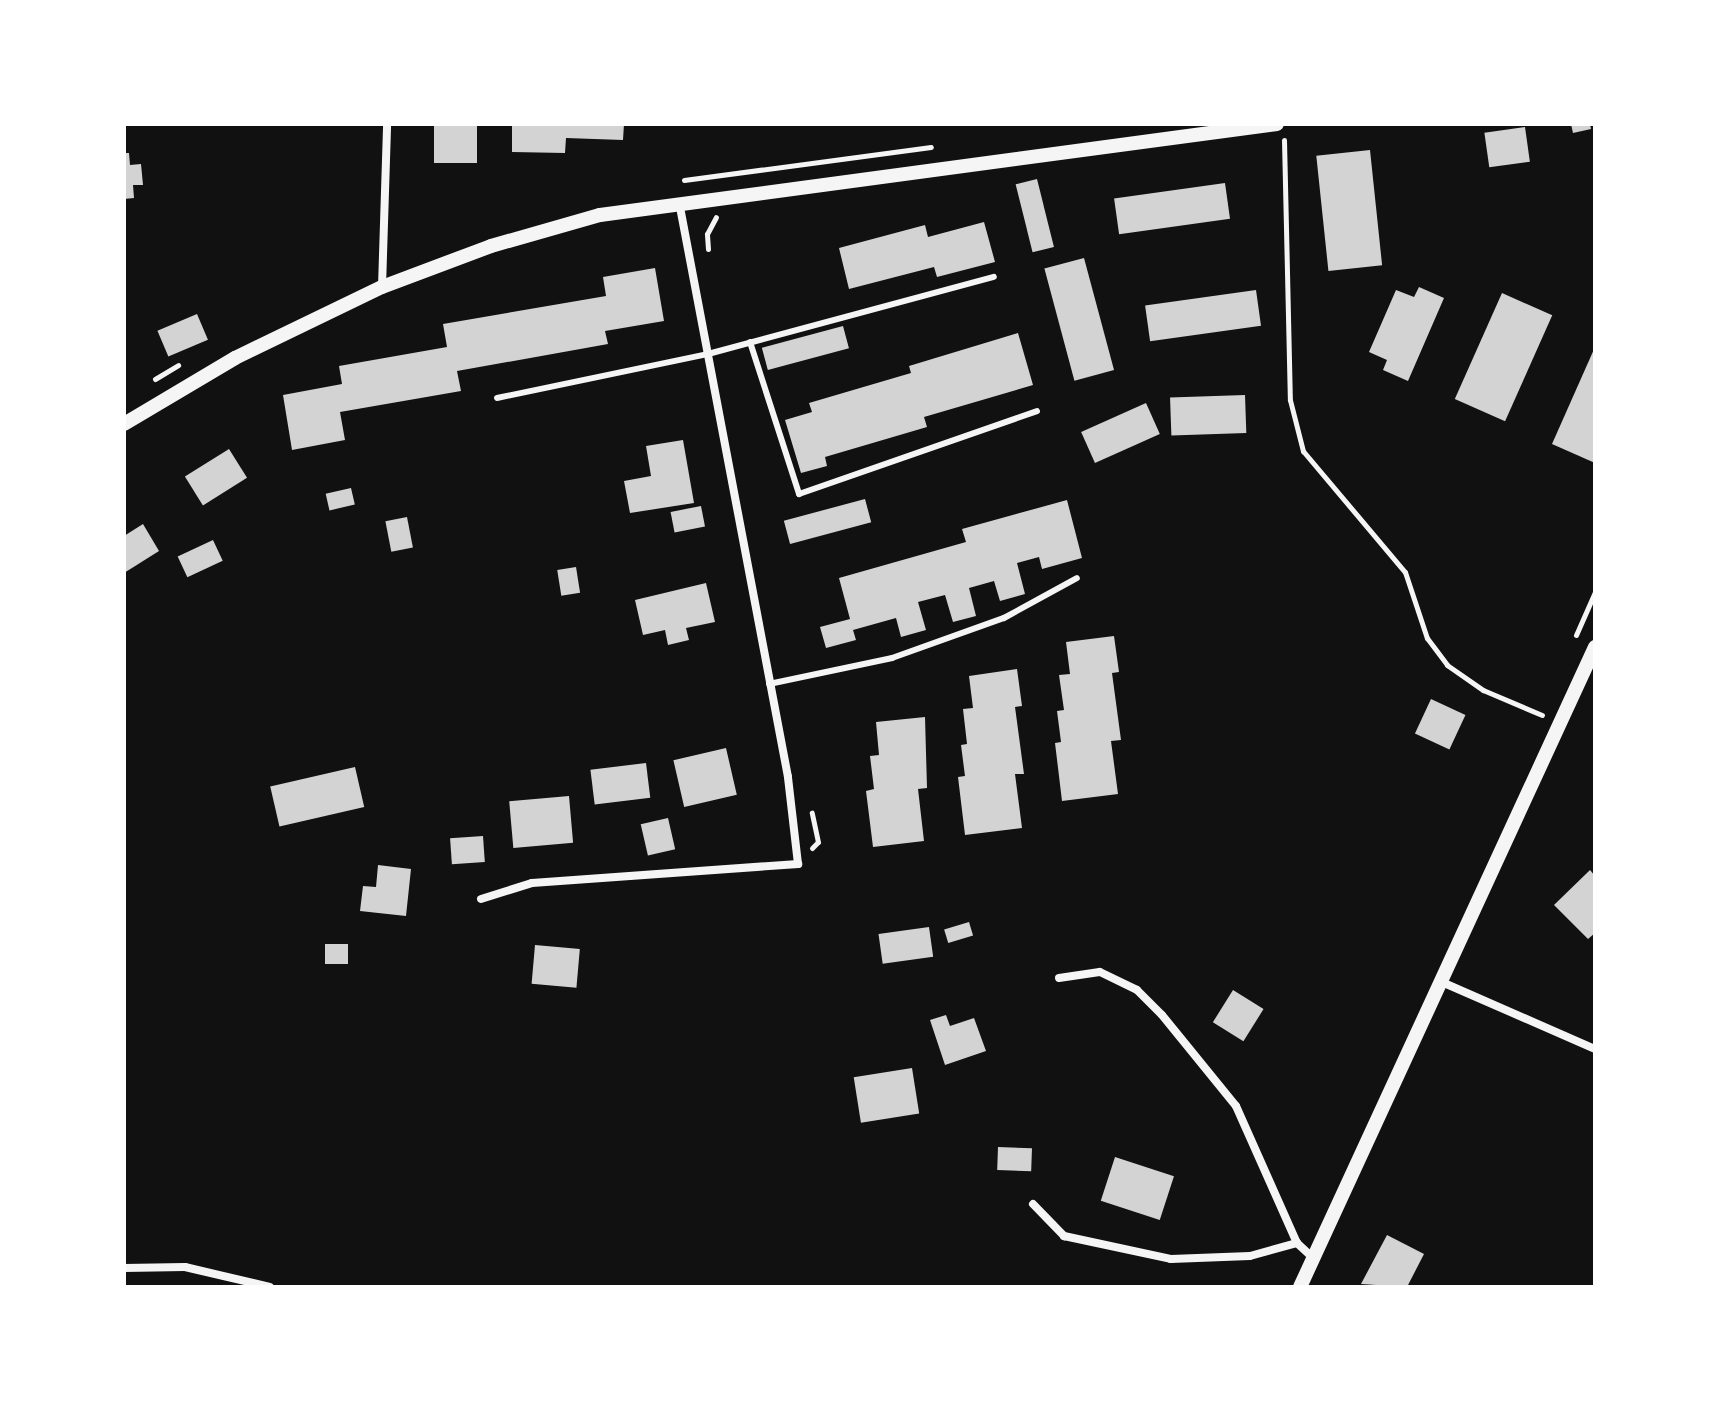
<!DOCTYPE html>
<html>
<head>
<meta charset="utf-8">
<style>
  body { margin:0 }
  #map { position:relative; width:1719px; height:1411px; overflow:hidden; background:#111; font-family:"DM Sans",sans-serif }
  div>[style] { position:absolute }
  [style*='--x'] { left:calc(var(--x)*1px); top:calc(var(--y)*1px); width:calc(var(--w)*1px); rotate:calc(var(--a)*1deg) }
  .building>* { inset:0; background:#d3d3d3; transform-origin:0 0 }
  .path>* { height:5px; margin:-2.5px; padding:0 2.5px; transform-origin:2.5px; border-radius:2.5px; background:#f5f5f5 }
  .service>* { height:6px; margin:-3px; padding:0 3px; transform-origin:3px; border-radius:3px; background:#f5f5f5 }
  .minor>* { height:8px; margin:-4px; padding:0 4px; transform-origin:4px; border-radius:4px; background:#f5f5f5 }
  .tertiary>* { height:14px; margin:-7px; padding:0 7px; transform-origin:7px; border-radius:7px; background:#f5f5f5 }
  span { translate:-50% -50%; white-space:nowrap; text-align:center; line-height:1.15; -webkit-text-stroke:8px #fff; paint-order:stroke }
  .frame { position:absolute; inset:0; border:126px solid #fff; pointer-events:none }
</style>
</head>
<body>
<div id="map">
  <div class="building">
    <i style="left:434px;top:124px;width:43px;height:39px"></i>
    <i style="clip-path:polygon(512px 124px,624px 124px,623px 140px,566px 138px,565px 153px,512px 152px)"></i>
    <i style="clip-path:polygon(1571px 124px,1590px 124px,1591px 129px,1573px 133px)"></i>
    <i style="left:1525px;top:127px;width:35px;height:41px;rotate:82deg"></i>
    <i style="left:1370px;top:150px;width:116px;height:54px;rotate:84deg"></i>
    <i style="clip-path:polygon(124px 153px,129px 153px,130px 165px,141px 164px,143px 185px,133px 185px,134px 198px,124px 199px)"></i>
    <i style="left:1037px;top:179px;width:70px;height:22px;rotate:76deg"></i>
    <i style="left:1225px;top:183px;width:36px;height:112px;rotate:82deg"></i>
    <i style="clip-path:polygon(984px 222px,995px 262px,937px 277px,934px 267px,849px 289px,839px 248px,925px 225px,928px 237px)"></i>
    <i style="left:1084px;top:258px;width:116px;height:41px;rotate:75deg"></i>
    <i style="clip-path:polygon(655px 268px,664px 321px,605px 331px,608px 344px,457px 371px,461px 391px,340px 412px,345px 440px,292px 450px,283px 395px,342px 384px,339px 366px,447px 347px,443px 324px,606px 296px,603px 277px)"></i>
    <i style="clip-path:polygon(1419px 287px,1444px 298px,1408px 381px,1383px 370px,1387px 360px,1369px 352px,1396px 290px,1414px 297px)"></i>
    <i style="left:1256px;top:290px;width:36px;height:112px;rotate:82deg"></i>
    <i style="left:1502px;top:293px;width:55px;height:116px;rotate:24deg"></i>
    <i style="left:197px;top:314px;width:28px;height:43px;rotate:67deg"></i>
    <i style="left:843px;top:326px;width:23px;height:84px;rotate:75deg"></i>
    <i style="clip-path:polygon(1018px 333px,1033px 385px,924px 417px,927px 427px,825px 457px,827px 466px,801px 473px,785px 420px,812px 412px,809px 403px,911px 373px,909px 366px)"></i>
    <i style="clip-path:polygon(1595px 347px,1595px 463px,1552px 444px)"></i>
    <i style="left:1245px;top:395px;width:38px;height:75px;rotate:88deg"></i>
    <i style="left:1146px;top:403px;width:34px;height:71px;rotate:66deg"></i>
    <i style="clip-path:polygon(683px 440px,694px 503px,630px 513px,624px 481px,651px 476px,646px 446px)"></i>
    <i style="left:229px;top:449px;width:34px;height:52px;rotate:58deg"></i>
    <i style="left:351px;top:488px;width:17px;height:26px;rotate:77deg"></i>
    <i style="left:865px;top:499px;width:24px;height:84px;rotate:75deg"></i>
    <i style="clip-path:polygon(1067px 500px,1082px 558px,1042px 569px,1039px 557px,1017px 563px,1025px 594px,1000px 601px,994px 581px,969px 588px,976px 616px,953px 622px,945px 595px,918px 602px,926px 630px,901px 637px,896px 618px,853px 630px,856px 640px,826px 648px,820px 627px,850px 619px,839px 578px,966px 542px,962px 529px)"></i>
    <i style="left:701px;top:506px;width:21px;height:31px;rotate:79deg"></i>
    <i style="left:407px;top:517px;width:31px;height:22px;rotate:79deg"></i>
    <i style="clip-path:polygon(143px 524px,159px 551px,124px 573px,124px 536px)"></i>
    <i style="left:213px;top:540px;width:23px;height:39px;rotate:65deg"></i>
    <i style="left:576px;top:567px;width:26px;height:19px;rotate:81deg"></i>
    <i style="clip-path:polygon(706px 583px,715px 622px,686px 628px,689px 640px,668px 645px,665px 630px,643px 635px,635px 600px)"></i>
    <i style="clip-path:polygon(1114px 636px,1119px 672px,1112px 673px,1121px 740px,1111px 741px,1118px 794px,1062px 801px,1055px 743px,1061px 742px,1057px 711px,1064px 710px,1059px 675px,1070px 674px,1066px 642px)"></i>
    <i style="clip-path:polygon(1017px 669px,1022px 706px,1015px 707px,1024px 774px,1015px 774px,1022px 828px,965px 835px,958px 777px,965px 776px,961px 745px,967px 744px,963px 709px,973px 708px,969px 676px)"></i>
    <i style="left:1431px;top:699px;width:38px;height:38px;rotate:25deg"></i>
    <i style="clip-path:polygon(925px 717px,927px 788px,918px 789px,924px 841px,873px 847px,866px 791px,874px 789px,870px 756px,879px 755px,876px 722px)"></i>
    <i style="left:726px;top:748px;width:48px;height:54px;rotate:77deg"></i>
    <i style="left:646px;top:763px;width:35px;height:56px;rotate:83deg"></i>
    <i style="left:355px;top:767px;width:41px;height:87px;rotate:77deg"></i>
    <i style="left:569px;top:796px;width:47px;height:60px;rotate:85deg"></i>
    <i style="left:668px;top:818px;width:32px;height:28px;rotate:77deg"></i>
    <i style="left:483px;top:836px;width:26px;height:33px;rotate:86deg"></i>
    <i style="clip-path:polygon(378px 865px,411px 869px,406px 916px,360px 911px,363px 886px,376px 887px)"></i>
    <i style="clip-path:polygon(1590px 870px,1595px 876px,1595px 933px,1588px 939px,1554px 905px)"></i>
    <i style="left:969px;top:922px;width:14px;height:26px;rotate:73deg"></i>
    <i style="left:929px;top:927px;width:30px;height:51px;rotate:82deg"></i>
    <i style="left:325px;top:944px;width:23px;height:20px"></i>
    <i style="left:535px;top:945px;width:45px;height:39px;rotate:5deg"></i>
    <i style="left:1233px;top:990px;width:36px;height:38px;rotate:32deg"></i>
    <i style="clip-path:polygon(946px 1015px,950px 1026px,974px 1018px,986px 1051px,945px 1065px,930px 1020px)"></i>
    <i style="left:912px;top:1068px;width:46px;height:59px;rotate:81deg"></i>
    <i style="left:998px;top:1147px;width:34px;height:23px;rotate:2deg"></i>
    <i style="left:1115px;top:1157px;width:62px;height:46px;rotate:18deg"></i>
    <i style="clip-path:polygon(1387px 1235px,1424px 1254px,1407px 1287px,1361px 1284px)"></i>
  </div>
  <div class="path">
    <i style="--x:1284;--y:140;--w:260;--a:88.7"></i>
    <i style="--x:1290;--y:400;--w:53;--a:75.7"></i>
    <i style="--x:1303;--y:451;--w:158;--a:49.9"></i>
    <i style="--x:1405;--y:572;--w:70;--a:71.6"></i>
    <i style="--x:1427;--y:638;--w:34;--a:53"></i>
    <i style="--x:1447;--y:665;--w:44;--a:34.8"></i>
    <i style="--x:1483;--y:690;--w:64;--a:23"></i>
    <i style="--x:684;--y:180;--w:249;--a:-7.6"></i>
    <i style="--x:708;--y:249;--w:15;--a:-94"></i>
    <i style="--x:707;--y:234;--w:19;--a:-62"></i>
    <i style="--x:155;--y:379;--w:27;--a:-31"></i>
    <i style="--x:1576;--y:635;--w:47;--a:-66.2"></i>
    <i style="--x:812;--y:848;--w:8;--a:-45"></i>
    <i style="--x:818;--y:842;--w:30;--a:-102"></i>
  </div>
  <div class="service">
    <i style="--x:750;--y:342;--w:160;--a:72.1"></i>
    <i style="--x:799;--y:494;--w:252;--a:-19.2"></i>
    <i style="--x:497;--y:398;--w:216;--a:-11.8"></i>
    <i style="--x:708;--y:354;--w:296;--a:-15.1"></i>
    <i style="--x:769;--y:684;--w:126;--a:-11.9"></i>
    <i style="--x:892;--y:658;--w:119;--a:-19.7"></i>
    <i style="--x:1004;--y:618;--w:83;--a:-28.7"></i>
  </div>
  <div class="minor">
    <i style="--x:382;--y:287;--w:163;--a:-88.2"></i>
    <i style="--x:481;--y:899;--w:53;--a:-17.4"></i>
    <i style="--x:532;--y:883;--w:267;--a:-4.1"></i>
    <i style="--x:798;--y:864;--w:88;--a:-96.6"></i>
    <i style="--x:788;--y:777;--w:585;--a:-100.73"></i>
    <i style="--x:1059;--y:978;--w:41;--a:-8.3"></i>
    <i style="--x:1100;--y:972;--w:41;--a:25.9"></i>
    <i style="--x:1137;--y:990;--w:35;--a:45"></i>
    <i style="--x:1162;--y:1015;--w:117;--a:50.9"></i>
    <i style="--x:1236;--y:1106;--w:150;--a:66"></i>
    <i style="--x:1297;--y:1243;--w:23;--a:43"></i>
    <i style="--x:1444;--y:983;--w:165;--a:23.6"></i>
    <i style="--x:1033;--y:1204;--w:45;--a:45.9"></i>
    <i style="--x:1064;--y:1236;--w:109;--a:12.1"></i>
    <i style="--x:1171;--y:1259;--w:79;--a:-2.2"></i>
    <i style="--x:1250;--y:1256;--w:49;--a:-15.5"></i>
    <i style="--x:124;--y:1268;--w:61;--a:-0.9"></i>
    <i style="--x:185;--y:1267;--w:87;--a:13.2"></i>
  </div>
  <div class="tertiary">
    <i style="--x:124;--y:424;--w:129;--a:-30.7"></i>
    <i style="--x:235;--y:358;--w:163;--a:-25.8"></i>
    <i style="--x:382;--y:287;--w:116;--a:-20.6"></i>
    <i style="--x:491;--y:246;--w:113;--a:-15.9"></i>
    <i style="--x:600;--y:215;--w:683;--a:-7.66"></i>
    <i style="--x:1300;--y:1287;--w:705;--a:-65.25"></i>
  </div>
  <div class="frame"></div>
</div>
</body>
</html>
